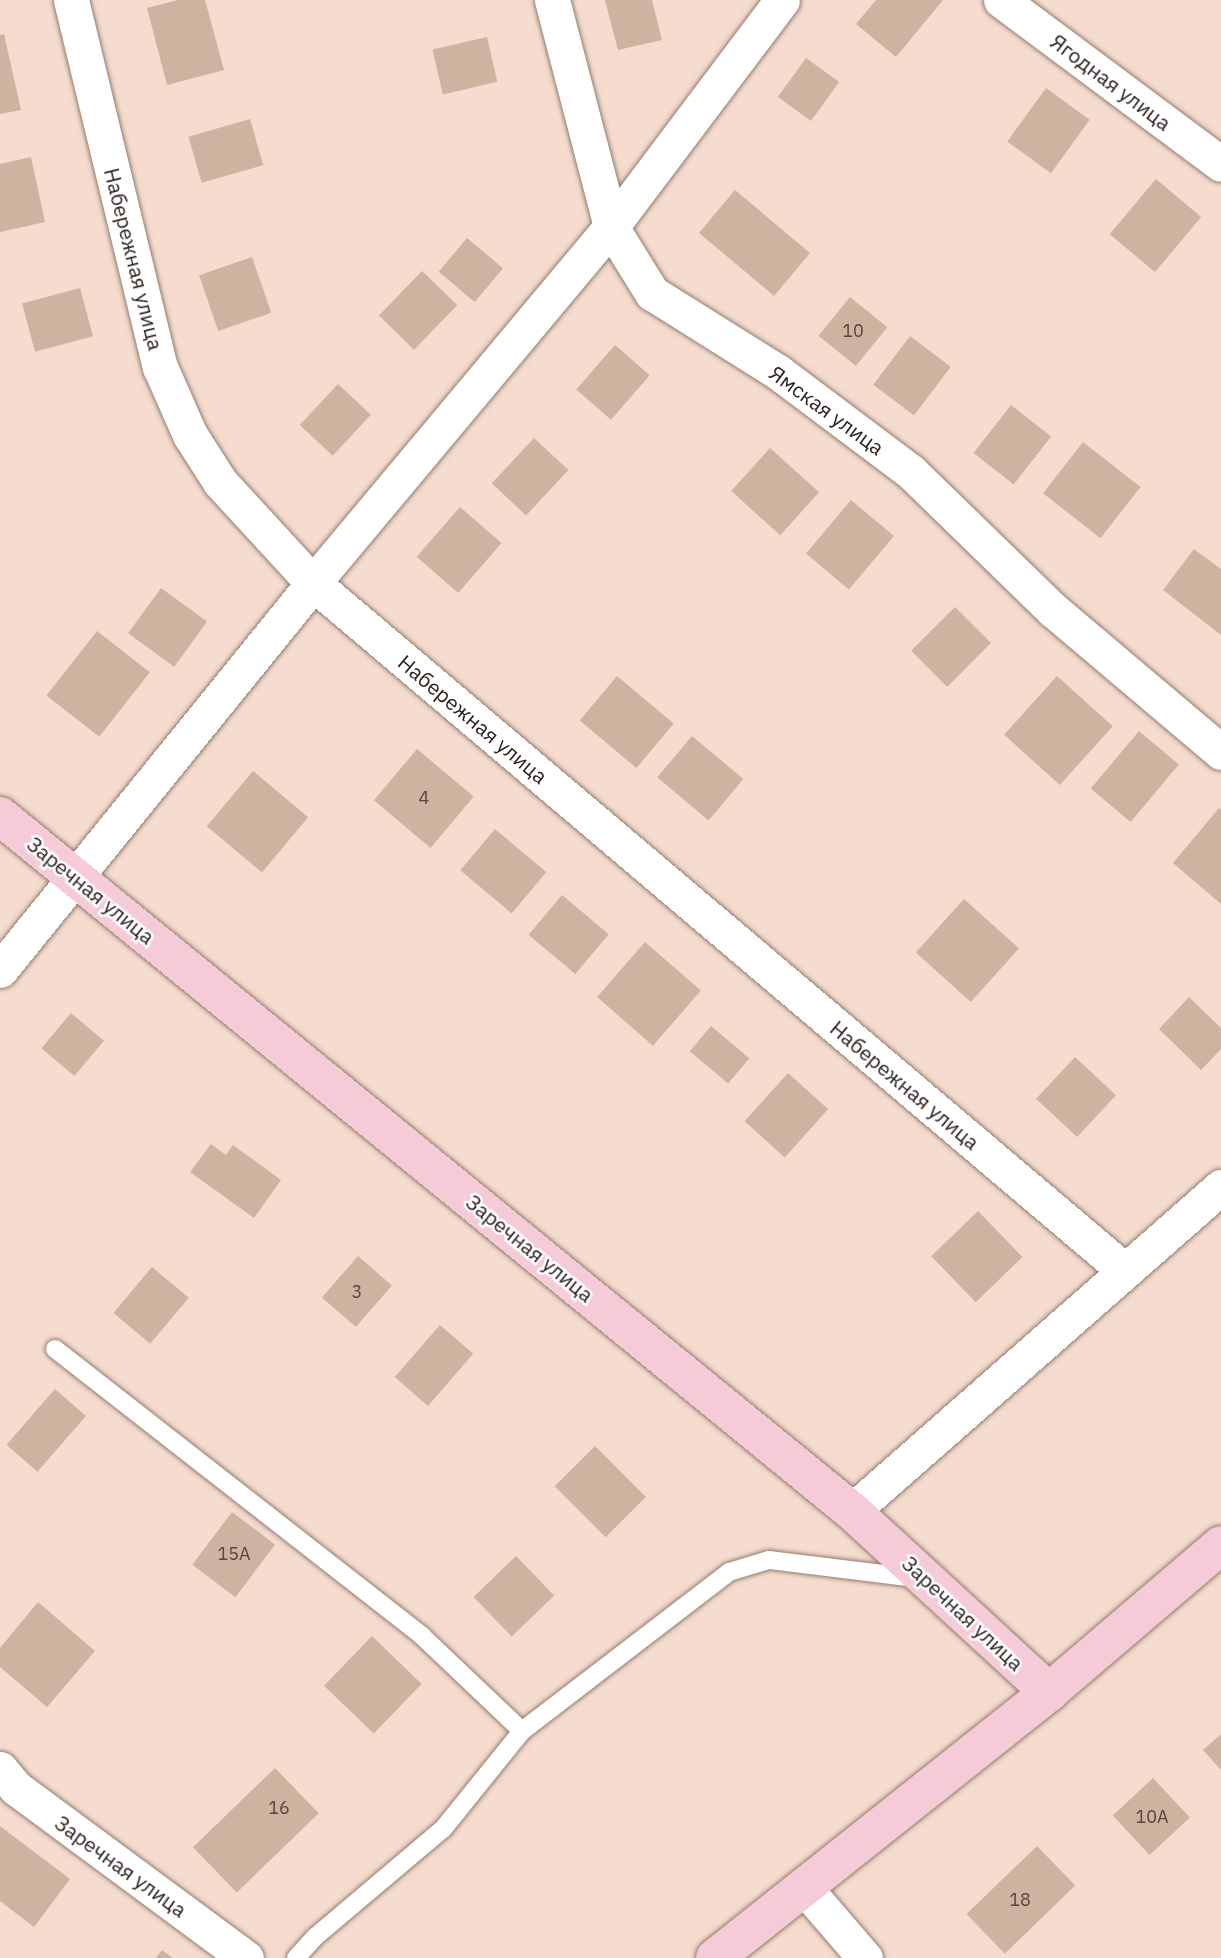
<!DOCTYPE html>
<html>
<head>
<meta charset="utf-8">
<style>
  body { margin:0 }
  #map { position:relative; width:1221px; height:1958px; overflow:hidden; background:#f5dcce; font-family:"IBM Plex Sans",sans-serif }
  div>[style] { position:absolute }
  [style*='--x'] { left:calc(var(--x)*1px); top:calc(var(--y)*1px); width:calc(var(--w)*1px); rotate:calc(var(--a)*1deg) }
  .building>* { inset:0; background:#d0b2a1; transform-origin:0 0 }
  .roads { filter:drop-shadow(0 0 2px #937c6f) drop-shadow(0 0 2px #937c6f) }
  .lane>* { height:18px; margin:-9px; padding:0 9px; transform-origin:9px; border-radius:9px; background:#fff }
  .street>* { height:35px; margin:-17.5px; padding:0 17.5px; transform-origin:17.5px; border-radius:17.5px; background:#fff }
  .secondary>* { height:38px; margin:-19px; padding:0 19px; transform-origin:19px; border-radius:19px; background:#f5cbd8 }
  span { translate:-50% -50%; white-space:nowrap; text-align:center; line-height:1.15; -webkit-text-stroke:5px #fff; paint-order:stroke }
  .number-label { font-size:18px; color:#55463e }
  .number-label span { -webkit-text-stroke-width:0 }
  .street-label { font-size:21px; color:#2c221d }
</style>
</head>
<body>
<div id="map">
  <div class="building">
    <i style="clip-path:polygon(178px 0,205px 0,224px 70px,167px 85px,147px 8px)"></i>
    <i style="clip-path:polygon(605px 0,652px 0,662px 40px,618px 50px)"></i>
    <i style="clip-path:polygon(876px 0,943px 0,896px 57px,856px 24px)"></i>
    <i style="clip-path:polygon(4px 34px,21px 110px,0 114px,0 35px)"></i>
    <i style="left:487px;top:37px;width:46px;height:56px;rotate:77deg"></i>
    <i style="left:806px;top:58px;width:41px;height:48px;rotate:36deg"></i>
    <i style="left:1046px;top:88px;width:54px;height:66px;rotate:36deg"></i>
    <i style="left:250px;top:119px;width:48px;height:64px;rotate:74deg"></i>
    <i style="clip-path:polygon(31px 157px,45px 222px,0 232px,0 164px)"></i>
    <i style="left:1156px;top:179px;width:59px;height:72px;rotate:40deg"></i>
    <i style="left:735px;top:190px;width:98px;height:56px;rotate:40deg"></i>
    <i style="left:467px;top:238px;width:47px;height:44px;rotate:40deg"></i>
    <i style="left:252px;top:257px;width:59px;height:56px;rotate:71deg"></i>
    <i style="left:422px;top:271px;width:49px;height:62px;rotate:44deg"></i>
    <i style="left:80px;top:288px;width:50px;height:60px;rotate:75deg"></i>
    <i style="left:850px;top:297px;width:48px;height:50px;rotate:39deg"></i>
    <i style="left:910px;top:336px;width:51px;height:61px;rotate:37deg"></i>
    <i style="left:615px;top:345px;width:46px;height:59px;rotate:41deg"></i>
    <i style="left:338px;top:384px;width:45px;height:56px;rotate:43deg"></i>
    <i style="left:1011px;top:405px;width:51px;height:61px;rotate:38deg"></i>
    <i style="left:534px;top:438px;width:47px;height:62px;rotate:43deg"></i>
    <i style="left:1083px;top:442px;width:73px;height:65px;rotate:38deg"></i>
    <i style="left:770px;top:448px;width:66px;height:58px;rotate:42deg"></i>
    <i style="left:851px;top:500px;width:56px;height:70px;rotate:40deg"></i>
    <i style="left:460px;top:507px;width:55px;height:66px;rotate:41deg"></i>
    <i style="clip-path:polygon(1194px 549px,1221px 569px,1221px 635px,1163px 590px)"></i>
    <i style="left:161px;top:588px;width:57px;height:56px;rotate:36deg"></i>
    <i style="left:955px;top:607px;width:51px;height:62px;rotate:45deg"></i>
    <i style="left:97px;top:631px;width:67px;height:82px;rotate:38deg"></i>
    <i style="left:617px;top:676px;width:74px;height:58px;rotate:40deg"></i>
    <i style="left:1057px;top:676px;width:75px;height:79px;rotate:42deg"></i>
    <i style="left:1139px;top:731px;width:52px;height:75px;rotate:40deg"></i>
    <i style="left:692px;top:736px;width:67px;height:54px;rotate:40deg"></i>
    <i style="left:417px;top:749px;width:74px;height:67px;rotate:40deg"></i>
    <i style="left:253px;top:771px;width:72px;height:72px;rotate:40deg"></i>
    <i style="clip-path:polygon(1219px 808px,1221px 810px,1221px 904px,1173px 863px)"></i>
    <i style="left:495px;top:829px;width:67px;height:54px;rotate:40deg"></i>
    <i style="left:562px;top:895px;width:61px;height:52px;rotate:40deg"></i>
    <i style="left:964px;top:899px;width:74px;height:72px;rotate:42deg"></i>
    <i style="left:645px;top:942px;width:74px;height:73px;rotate:41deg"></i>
    <i style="clip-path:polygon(1189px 997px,1221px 1028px,1221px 1049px,1201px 1070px,1159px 1029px)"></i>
    <i style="left:71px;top:1013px;width:43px;height:46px;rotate:40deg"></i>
    <i style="left:711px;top:1026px;width:50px;height:33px;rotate:40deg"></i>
    <i style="left:1075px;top:1057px;width:56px;height:57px;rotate:43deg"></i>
    <i style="left:788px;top:1073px;width:54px;height:65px;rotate:42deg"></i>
    <i style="clip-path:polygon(211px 1144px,226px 1155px,233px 1145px,281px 1180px,254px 1218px,190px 1172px)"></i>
    <i style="left:978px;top:1211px;width:64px;height:65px;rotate:46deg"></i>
    <i style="left:358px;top:1256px;width:45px;height:55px;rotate:41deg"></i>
    <i style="left:152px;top:1267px;width:48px;height:60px;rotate:40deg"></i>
    <i style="left:440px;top:1325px;width:44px;height:69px;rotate:41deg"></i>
    <i style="left:55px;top:1389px;width:41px;height:74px;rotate:41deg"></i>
    <i style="left:595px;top:1446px;width:72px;height:57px;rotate:45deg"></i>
    <i style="left:232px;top:1512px;width:54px;height:66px;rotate:37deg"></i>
    <i style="left:516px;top:1556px;width:55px;height:59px;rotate:46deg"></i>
    <i style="clip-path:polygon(38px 1602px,95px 1651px,47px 1707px,0 1667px,0 1648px)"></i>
    <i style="left:372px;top:1636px;width:69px;height:69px;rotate:44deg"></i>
    <i style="clip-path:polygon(1221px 1734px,1221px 1770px,1203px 1750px)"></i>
    <i style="left:275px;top:1768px;width:63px;height:114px;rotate:46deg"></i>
    <i style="left:1153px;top:1778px;width:54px;height:55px;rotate:47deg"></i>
    <i style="clip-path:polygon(0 1826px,70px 1879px,34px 1927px,0 1901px)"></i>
    <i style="left:1037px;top:1846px;width:55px;height:98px;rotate:46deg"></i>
    <i style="clip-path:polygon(162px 1950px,173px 1958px,156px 1958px)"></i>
  </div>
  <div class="roads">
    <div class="lane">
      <i style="--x:55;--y:1349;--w:466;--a:38"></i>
      <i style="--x:422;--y:1636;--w:138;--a:43.5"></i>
      <i style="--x:296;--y:1958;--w:28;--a:-48"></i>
      <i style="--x:315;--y:1937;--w:167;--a:-40.2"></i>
      <i style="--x:443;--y:1829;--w:126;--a:-51.1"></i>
      <i style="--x:522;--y:1731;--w:261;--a:-37.5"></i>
      <i style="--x:729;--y:1572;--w:42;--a:-16.7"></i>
      <i style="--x:769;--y:1560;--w:147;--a:7"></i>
    </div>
    <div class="street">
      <i style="--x:71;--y:0;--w:378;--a:76.4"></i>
      <i style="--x:160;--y:367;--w:74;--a:66.2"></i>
      <i style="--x:190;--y:435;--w:56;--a:57.4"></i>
      <i style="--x:220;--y:482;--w:137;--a:47.4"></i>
      <i style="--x:313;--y:583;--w:1064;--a:40.27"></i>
      <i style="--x:552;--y:0;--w:235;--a:75.4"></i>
      <i style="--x:611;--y:227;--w:78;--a:58.2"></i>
      <i style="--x:652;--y:293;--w:149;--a:32.1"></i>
      <i style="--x:778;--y:372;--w:166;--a:36.9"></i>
      <i style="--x:911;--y:472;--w:198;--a:44.2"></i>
      <i style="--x:1053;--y:610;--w:220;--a:40.2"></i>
      <i style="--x:1001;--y:0;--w:274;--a:36.7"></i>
      <i style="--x:0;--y:970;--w:498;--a:-51"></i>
      <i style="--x:313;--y:583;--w:464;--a:-50.1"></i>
      <i style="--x:611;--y:227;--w:284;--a:-53"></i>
      <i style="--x:852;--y:1511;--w:491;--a:-41.3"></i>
      <i style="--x:0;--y:1769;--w:25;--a:50"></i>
      <i style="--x:16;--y:1788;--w:286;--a:36.5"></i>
      <i style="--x:803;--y:1886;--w:95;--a:49.3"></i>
    </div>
    <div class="secondary">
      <i style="--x:0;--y:816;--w:1100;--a:39.21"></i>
      <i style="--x:852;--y:1511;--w:268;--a:42.6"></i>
      <i style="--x:715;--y:1958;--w:427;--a:-38.5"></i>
      <i style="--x:1049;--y:1692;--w:226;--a:-40.5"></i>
    </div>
  </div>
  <div class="number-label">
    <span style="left:853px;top:331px">10</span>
    <span style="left:424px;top:798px">4</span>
    <span style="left:357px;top:1292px">3</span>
    <span style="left:234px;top:1554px">15А</span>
    <span style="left:279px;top:1808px">16</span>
    <span style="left:1152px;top:1817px">10А</span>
    <span style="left:1020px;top:1900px">18</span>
  </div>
  <div class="street-label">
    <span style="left:1111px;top:82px;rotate:37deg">Ягодная улица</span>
    <span style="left:134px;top:259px;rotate:76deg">Набережная улица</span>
    <span style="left:827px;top:410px;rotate:36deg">Ямская улица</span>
    <span style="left:473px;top:719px;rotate:40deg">Набережная улица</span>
    <span style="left:91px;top:890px;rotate:39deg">Заречная улица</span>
    <span style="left:905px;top:1085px;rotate:40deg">Набережная улица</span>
    <span style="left:530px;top:1248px;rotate:39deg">Заречная улица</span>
    <span style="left:963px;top:1613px;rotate:43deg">Заречная улица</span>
    <span style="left:121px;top:1866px;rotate:36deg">Заречная улица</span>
  </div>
</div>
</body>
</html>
